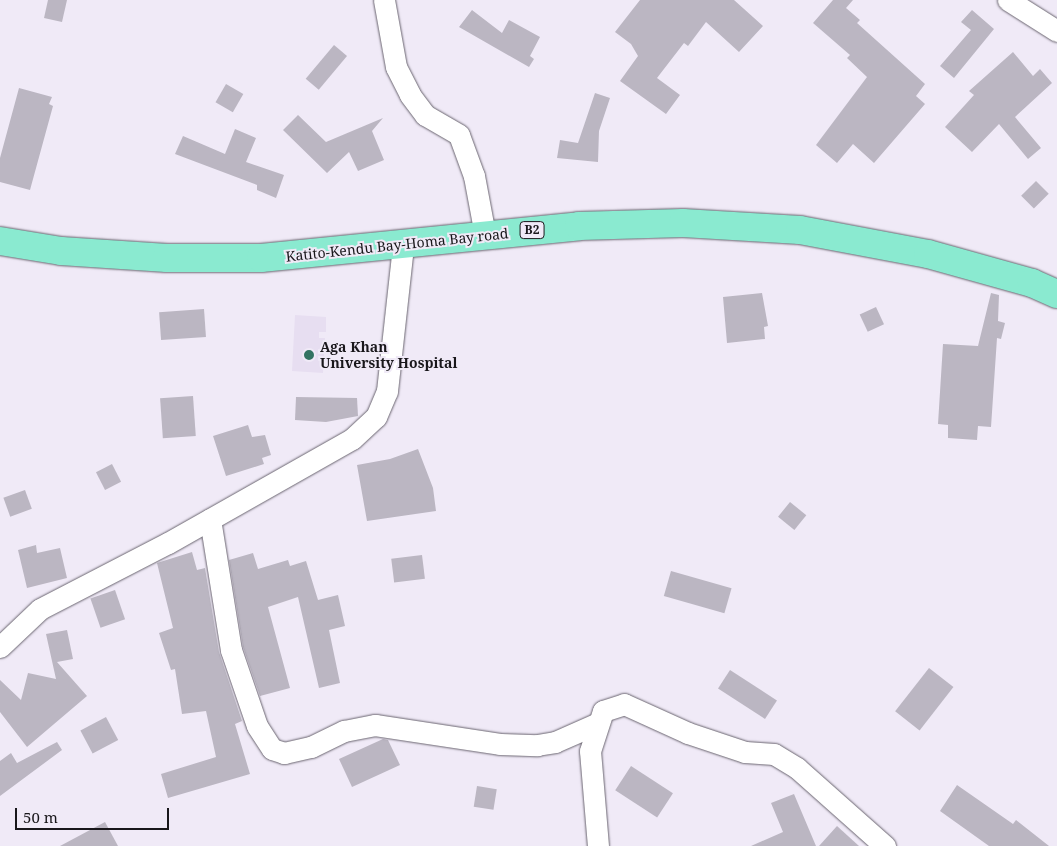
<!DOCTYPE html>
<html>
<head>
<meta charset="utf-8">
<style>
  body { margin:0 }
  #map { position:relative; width:1057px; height:846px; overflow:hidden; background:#f0eaf7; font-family:"Noto Serif",serif }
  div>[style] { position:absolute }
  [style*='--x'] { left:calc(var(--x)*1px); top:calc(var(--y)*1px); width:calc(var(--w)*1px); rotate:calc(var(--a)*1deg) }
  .built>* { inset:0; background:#e7def1 }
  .building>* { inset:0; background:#bbb6c2; transform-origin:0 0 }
  .roads { filter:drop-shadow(0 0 1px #6a6570) drop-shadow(0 0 1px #6a6570) }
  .minor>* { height:21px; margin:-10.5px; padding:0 10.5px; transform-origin:10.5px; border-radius:10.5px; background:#fff }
  .trunk>* { height:28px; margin:-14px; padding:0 14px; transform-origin:14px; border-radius:14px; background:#8aead0 }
  .dots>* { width:14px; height:14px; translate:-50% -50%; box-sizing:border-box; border:2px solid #f0eaf7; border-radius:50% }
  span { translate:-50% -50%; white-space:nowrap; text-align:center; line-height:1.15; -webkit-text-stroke:4px #f0eaf7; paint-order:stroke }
  .shield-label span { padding:1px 4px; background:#f0eaf7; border:1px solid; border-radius:4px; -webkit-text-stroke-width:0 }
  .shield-label { font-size:12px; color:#19171b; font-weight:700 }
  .street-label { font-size:14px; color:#19171b }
  .poi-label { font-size:14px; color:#19171b; font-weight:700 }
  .left { translate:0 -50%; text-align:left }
  .scale { position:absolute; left:15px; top:808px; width:154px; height:22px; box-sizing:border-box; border:2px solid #19171b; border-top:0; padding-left:6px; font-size:15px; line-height:18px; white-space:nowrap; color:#19171b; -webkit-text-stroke:4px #f0eaf7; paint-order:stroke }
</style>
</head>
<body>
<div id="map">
  <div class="built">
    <i style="clip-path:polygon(295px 315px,326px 317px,326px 332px,319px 332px,319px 338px,325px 338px,323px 373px,292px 371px)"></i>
  </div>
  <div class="building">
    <i style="clip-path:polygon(48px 0,67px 0,62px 22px,44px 18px)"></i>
    <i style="clip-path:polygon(640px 0,734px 0,763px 26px,739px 52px,706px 22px,688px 46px,684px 43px,657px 78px,680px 95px,666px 114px,620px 81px,638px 56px,631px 44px,615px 32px)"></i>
    <i style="clip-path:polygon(833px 0,853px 0,846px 8px,860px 20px,857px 23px,925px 84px,916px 96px,925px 104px,874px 163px,853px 144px,837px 163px,816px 145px,867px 77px,847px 58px,850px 55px,813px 23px)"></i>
    <i style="clip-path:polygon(472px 10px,502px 33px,509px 20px,540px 37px,530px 56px,534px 59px,529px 67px,459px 27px)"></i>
    <i style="clip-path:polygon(972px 10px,994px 29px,954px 78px,940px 66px,971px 30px,961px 22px)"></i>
    <i style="left:334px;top:45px;width:17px;height:44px;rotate:40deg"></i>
    <i style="clip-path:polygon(1013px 52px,1033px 76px,1040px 69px,1052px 83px,1015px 117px,1041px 148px,1028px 159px,999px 124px,972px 152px,945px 127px,974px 95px,969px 91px)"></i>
    <i style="left:226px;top:84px;width:20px;height:21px;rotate:30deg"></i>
    <i style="clip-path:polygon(19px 88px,52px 97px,49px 104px,53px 106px,30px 190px,0 182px,0 158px)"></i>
    <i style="clip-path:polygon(595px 93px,610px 98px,599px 131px,598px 162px,557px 158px,560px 140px,578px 143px)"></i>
    <i style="clip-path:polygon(298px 115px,326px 142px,383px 118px,372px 131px,384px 160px,358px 171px,349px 152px,327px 173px,283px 130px)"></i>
    <i style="clip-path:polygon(235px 129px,256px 138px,246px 162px,284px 175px,276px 198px,257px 190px,257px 185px,175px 154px,183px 136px,225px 154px)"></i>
    <i style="left:1036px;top:181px;width:18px;height:21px;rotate:45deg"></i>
    <i style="clip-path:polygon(762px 293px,768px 326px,764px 327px,765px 339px,727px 343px,723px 297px)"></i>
    <i style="clip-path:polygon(991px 293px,999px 295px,998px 321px,1005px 323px,1001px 339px,997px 338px,991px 427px,978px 426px,977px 440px,948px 438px,948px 425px,938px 424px,943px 344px,978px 346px)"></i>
    <i style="left:876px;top:307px;width:19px;height:18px;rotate:65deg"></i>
    <i style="left:204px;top:309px;width:28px;height:45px;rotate:86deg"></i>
    <i style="left:193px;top:396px;width:40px;height:33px;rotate:86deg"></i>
    <i style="clip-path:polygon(296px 397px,357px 398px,358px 416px,326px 422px,295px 420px)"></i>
    <i style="clip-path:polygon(248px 425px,252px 437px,265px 435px,271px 455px,262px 458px,264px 464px,226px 476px,213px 436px)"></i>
    <i style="clip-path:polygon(418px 449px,433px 488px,436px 511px,367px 521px,357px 465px,390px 459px)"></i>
    <i style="left:112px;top:464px;width:20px;height:18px;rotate:63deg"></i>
    <i style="left:25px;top:490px;width:20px;height:23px;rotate:70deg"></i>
    <i style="left:790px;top:502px;width:21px;height:19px;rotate:39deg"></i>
    <i style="clip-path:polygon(36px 545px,37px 553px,60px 548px,67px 578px,27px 588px,18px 550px)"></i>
    <i style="clip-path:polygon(192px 552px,197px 570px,205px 568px,219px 652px,242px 721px,235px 724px,250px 774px,168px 798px,161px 774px,216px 757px,206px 711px,182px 714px,175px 669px,171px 670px,159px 633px,173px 628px,157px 563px)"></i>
    <i style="clip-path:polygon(253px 553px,258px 569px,288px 560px,290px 566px,306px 561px,318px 600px,338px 595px,345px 626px,329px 630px,340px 683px,319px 688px,298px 597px,268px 607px,290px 688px,260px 696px,243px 647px,229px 560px)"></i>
    <i style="left:422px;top:555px;width:24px;height:31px;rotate:83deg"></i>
    <i style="left:671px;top:571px;width:63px;height:26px;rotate:16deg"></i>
    <i style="left:115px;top:590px;width:31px;height:26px;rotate:71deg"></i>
    <i style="clip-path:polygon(67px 630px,73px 659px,57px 662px,87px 696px,27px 747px,0 712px,0 680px,21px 700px,28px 673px,56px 679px,46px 634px)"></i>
    <i style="left:929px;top:668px;width:31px;height:55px;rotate:38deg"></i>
    <i style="left:730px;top:670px;width:56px;height:22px;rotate:33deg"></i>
    <i style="left:106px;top:717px;width:26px;height:29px;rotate:62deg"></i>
    <i style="clip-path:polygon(383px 739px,388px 740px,400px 765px,352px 787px,339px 759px)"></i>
    <i style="clip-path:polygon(57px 742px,62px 750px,0 796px,0 761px,11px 753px,17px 763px)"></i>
    <i style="left:631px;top:766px;width:50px;height:29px;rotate:33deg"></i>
    <i style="clip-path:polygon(957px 785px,1013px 824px,1016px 820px,1049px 846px,989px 846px,940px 811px)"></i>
    <i style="left:477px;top:786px;width:20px;height:21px;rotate:9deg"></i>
    <i style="clip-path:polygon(794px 794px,816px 846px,751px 846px,783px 832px,771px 803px)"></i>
    <i style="clip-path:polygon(105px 822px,118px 846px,60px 846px)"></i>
    <i style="clip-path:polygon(837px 826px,859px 846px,819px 846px)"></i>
  </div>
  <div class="roads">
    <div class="minor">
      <i style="--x:384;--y:0;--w:68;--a:79.8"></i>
      <i style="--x:396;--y:67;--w:31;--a:63"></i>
      <i style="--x:410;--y:95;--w:25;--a:53"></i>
      <i style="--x:425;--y:115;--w:39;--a:30"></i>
      <i style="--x:459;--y:135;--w:44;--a:69.9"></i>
      <i style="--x:474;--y:176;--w:60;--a:79.4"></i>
      <i style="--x:1008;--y:0;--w:58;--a:32.3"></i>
      <i style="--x:210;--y:519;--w:133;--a:80.9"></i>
      <i style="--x:231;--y:650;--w:80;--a:71.1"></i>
      <i style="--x:257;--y:726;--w:27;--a:57"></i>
      <i style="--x:272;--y:749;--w:13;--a:18"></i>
      <i style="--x:284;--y:753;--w:28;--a:-13"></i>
      <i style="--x:311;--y:747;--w:37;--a:-26"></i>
      <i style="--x:344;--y:731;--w:32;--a:-11"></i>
      <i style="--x:375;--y:725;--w:126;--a:8.6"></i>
      <i style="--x:500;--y:744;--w:37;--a:2"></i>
      <i style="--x:537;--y:745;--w:18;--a:-9"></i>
      <i style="--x:555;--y:742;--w:45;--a:-23.7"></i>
      <i style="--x:0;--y:647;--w:55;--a:-43.5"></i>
      <i style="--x:40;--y:609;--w:144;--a:-27.3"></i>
      <i style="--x:168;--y:543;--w:211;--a:-29.5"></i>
      <i style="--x:352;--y:439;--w:33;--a:-43"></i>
      <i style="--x:376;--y:417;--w:28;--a:-67"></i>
      <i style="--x:387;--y:391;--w:146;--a:-83.7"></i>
      <i style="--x:598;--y:846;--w:95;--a:-94.8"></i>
      <i style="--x:590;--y:751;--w:42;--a:-72"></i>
      <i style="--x:603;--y:711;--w:22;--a:-18"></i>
      <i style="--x:624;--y:704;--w:70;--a:24.4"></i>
      <i style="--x:688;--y:733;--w:60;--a:18.4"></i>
      <i style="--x:745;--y:752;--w:29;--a:4"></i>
      <i style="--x:774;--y:754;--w:27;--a:31"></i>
      <i style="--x:797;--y:768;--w:118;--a:41.6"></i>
    </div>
    <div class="trunk">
      <i style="--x:0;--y:241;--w:62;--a:9.3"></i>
      <i style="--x:61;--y:251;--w:106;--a:3.8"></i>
      <i style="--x:167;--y:258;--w:94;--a:0"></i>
      <i style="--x:261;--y:258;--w:320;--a:-5.7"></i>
      <i style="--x:579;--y:226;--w:104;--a:-1.7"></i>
      <i style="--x:683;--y:223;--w:117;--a:3.4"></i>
      <i style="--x:800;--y:230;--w:130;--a:10.6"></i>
      <i style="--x:928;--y:254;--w:108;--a:15.6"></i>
      <i style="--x:1032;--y:283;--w:27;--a:24"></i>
    </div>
  </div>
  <div class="dots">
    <i style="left:309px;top:355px;background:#337362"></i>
  </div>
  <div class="shield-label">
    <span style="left:532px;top:230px">B2</span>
  </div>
  <div class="street-label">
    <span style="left:397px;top:245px;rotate:-6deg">Katito-Kendu Bay-Homa Bay road</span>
  </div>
  <div class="poi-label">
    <span class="left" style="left:320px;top:355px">Aga Khan<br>University Hospital</span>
  </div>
  <div class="scale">50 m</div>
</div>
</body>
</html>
